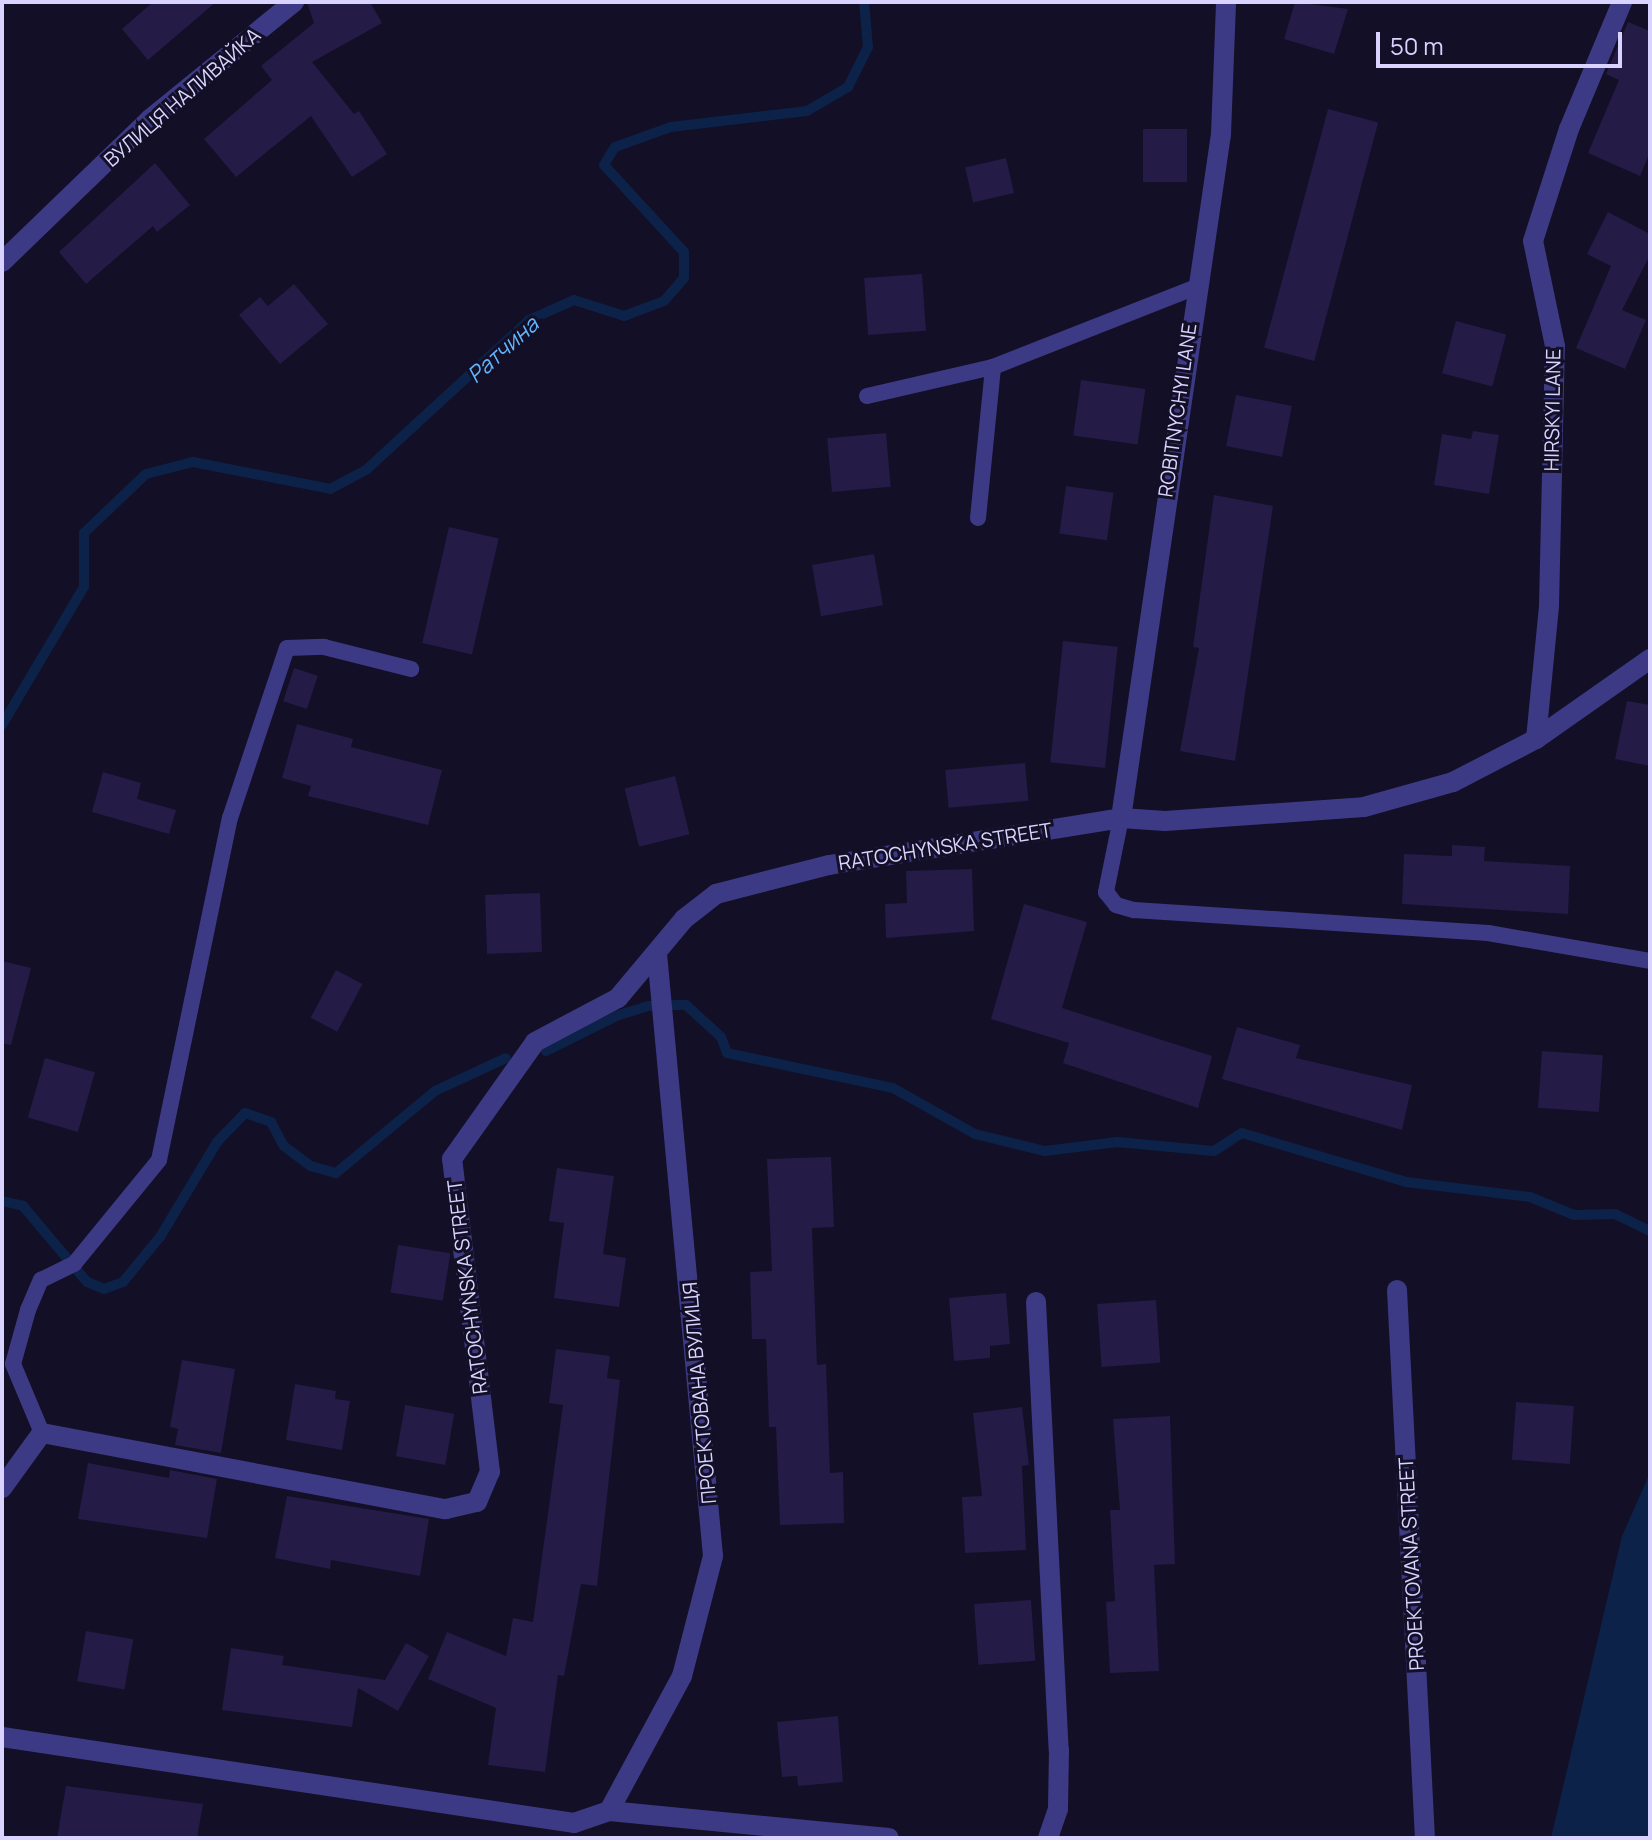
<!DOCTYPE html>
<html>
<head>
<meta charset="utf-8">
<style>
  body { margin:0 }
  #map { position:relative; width:1652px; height:1840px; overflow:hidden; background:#130f26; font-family:Manrope,sans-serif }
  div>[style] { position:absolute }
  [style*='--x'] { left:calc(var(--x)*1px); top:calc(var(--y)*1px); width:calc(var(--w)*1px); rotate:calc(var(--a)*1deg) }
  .water>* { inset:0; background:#0c2248 }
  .stream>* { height:10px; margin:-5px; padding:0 5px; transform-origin:5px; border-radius:5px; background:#0c2248 }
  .building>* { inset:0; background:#241b47; transform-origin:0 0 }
  .lane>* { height:16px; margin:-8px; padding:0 8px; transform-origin:8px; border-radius:8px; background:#3d3a85 }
  .street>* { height:20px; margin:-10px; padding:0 10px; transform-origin:10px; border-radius:10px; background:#3d3a85 }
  span { translate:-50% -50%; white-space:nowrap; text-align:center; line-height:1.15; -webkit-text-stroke:6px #130f26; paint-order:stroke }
  .street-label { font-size:20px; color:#d9d4ff }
  .water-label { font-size:22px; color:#62b6ff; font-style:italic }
  .frame { position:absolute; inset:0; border:4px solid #d9d4ff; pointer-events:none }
  .scale { position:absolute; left:1376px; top:32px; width:246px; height:36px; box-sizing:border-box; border:4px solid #d9d4ff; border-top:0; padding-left:10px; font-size:24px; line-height:28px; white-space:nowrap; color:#d9d4ff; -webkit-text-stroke:6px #130f26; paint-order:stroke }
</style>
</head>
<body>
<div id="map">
  <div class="water">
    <i style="clip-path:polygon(1650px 1473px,1650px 1838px,1551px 1838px,1622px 1536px)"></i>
  </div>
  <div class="stream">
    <i style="--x:2;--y:725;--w:161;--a:-59.3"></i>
    <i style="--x:84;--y:587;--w:54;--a:-90"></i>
    <i style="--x:84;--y:533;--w:86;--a:-43.6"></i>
    <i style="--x:146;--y:474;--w:49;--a:-14.3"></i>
    <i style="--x:193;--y:462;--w:140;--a:11.1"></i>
    <i style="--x:330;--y:489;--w:41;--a:-27.8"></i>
    <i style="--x:366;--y:470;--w:222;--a:-42.6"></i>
    <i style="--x:529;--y:320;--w:49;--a:-24"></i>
    <i style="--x:574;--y:300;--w:52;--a:17.7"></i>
    <i style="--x:624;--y:316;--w:43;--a:-20.6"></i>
    <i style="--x:664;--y:301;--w:30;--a:-49"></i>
    <i style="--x:684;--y:278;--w:26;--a:-90"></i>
    <i style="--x:684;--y:252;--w:118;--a:-132.6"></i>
    <i style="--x:604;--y:165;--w:21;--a:-59"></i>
    <i style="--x:615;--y:147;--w:59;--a:-19.7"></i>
    <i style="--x:671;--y:127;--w:137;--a:-6.7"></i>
    <i style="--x:807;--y:111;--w:48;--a:-30.3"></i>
    <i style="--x:848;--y:87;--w:45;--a:-63.4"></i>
    <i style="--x:868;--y:47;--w:45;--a:-95.1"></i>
    <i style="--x:546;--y:1051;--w:81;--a:-26.3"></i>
    <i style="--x:619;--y:1015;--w:30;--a:-17"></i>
    <i style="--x:648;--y:1006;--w:38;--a:-2"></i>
    <i style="--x:686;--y:1005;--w:47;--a:42.4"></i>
    <i style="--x:721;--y:1037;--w:17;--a:69"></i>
    <i style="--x:727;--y:1053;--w:170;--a:11.9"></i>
    <i style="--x:893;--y:1088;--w:94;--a:29.3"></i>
    <i style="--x:975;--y:1134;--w:72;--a:13.7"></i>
    <i style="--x:1045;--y:1151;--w:73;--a:-7.1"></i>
    <i style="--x:1117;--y:1142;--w:97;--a:5.3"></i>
    <i style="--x:1214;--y:1151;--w:33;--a:-33"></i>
    <i style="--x:1242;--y:1133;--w:171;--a:16.6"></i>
    <i style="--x:1406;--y:1182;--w:125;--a:6.9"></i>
    <i style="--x:1530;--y:1197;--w:48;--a:22.2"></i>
    <i style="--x:1574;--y:1215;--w:41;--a:-1.4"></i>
    <i style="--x:1615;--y:1214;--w:39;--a:26"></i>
    <i style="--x:2;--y:1201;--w:22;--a:13"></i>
    <i style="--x:23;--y:1206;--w:99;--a:49.9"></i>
    <i style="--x:87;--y:1282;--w:18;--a:22"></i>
    <i style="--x:104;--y:1289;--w:20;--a:-20"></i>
    <i style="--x:123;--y:1282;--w:58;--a:-50.6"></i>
    <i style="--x:160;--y:1237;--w:111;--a:-59"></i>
    <i style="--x:217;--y:1142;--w:40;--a:-46"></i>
    <i style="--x:245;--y:1113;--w:28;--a:19"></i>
    <i style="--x:271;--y:1122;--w:27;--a:62"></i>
    <i style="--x:284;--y:1146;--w:34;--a:37"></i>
    <i style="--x:311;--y:1166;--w:26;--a:16"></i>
    <i style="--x:336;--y:1173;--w:129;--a:-39.6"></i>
    <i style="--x:435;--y:1091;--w:78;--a:-24.9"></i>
  </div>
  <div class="building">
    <i style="clip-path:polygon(153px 2px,216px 2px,148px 60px,122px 29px)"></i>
    <i style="clip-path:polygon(307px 2px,370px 2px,382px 23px,312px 62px,354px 114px,359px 111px,387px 154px,352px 177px,311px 116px,236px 177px,204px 139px,272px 80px,261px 66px,314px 23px)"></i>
    <i style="clip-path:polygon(1295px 2px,1348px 9px,1334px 54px,1284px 39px)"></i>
    <i style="clip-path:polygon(1628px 22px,1650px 31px,1650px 152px,1640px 176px,1588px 153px,1619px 80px,1606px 74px)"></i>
    <i style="left:1328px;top:109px;width:52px;height:247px;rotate:15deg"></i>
    <i style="left:1143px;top:129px;width:44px;height:53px"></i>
    <i style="left:1006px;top:158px;width:36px;height:42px;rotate:77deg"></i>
    <i style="clip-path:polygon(155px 163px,190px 205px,157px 232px,153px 226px,86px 284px,59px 252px)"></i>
    <i style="clip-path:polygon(1608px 212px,1650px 234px,1650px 255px,1622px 310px,1646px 320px,1625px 369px,1576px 348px,1611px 266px,1587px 254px)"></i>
    <i style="left:922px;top:274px;width:57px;height:58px;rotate:86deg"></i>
    <i style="clip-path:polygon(294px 284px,328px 324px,280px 364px,239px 315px,260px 297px,268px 306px)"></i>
    <i style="left:1456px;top:321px;width:52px;height:54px;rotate:15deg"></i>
    <i style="left:1081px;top:380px;width:65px;height:56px;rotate:8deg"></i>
    <i style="left:1236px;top:395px;width:57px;height:52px;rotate:11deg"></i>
    <i style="clip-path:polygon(1473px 431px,1499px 435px,1489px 494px,1434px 485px,1442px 434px,1471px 439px)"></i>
    <i style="left:886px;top:433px;width:54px;height:59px;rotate:85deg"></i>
    <i style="left:1066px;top:486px;width:48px;height:48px;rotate:8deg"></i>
    <i style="clip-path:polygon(1214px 495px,1273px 506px,1235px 761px,1180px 751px,1199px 648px,1193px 647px)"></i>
    <i style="left:449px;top:527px;width:51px;height:119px;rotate:13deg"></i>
    <i style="left:874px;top:554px;width:52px;height:63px;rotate:80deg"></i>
    <i style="left:1063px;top:641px;width:55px;height:122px;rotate:6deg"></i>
    <i style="left:294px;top:668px;width:25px;height:35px;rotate:18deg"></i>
    <i style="clip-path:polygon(1627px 701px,1650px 705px,1650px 766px,1615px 759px)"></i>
    <i style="clip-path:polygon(297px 724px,353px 739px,351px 747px,442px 770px,428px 825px,308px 796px,311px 786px,282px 778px)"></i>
    <i style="left:1025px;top:763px;width:38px;height:80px;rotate:85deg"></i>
    <i style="clip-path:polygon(103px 772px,141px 783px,137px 799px,176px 810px,169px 834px,92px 812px)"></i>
    <i style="left:675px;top:776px;width:60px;height:52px;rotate:76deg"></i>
    <i style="clip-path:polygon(1452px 845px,1485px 847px,1484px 861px,1570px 866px,1568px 914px,1402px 904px,1404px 854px,1452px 856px)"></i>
    <i style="clip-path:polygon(972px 869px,974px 931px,886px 938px,885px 904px,907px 903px,906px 871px)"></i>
    <i style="left:540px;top:893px;width:59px;height:55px;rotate:88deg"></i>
    <i style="clip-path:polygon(1024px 904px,1087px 922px,1062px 1008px,1212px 1056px,1198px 1108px,1063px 1063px,1069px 1043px,991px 1019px)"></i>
    <i style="clip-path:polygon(2px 961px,31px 968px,11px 1045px,2px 1043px)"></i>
    <i style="left:336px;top:970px;width:30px;height:54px;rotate:28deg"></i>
    <i style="clip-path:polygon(1237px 1027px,1300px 1045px,1296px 1058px,1412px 1085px,1402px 1130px,1222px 1079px)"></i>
    <i style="left:1542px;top:1051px;width:61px;height:57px;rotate:4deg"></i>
    <i style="left:45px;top:1058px;width:52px;height:62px;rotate:16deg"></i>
    <i style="clip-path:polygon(831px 1157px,834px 1227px,812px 1228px,817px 1365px,826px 1364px,830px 1473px,843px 1472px,844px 1523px,780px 1525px,776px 1427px,769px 1427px,766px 1339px,752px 1339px,750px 1272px,772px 1271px,767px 1159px)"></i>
    <i style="clip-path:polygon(557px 1168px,614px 1176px,603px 1254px,626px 1258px,619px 1307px,554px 1298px,564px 1223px,549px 1221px)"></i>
    <i style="left:398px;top:1245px;width:53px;height:48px;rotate:9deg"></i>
    <i style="clip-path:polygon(1006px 1293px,1010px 1344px,990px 1346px,990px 1358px,954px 1361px,949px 1298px)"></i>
    <i style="left:1156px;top:1300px;width:63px;height:59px;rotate:86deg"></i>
    <i style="clip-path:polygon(556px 1349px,610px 1356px,607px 1378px,620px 1380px,597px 1586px,581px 1584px,564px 1676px,558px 1675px,545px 1772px,488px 1765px,496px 1708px,428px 1679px,447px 1632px,506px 1656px,513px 1618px,533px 1622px,563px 1405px,549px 1403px)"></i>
    <i style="clip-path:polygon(182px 1360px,235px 1369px,221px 1453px,175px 1445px,178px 1429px,170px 1427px)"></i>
    <i style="clip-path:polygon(295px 1384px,336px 1391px,335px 1399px,350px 1401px,342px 1450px,286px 1440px)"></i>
    <i style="left:1516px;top:1402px;width:58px;height:58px;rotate:4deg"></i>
    <i style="left:405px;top:1405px;width:50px;height:52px;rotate:10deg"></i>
    <i style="clip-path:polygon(1022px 1407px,1029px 1465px,1022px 1466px,1026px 1550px,965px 1553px,962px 1497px,982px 1496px,973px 1413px)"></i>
    <i style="clip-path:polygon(1170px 1416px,1175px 1564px,1154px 1565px,1159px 1671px,1110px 1673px,1106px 1602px,1115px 1601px,1110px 1510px,1120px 1510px,1113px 1419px)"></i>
    <i style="clip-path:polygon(88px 1463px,169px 1478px,170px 1470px,217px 1479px,207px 1538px,78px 1519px)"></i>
    <i style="clip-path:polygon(287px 1496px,429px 1519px,420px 1576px,331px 1560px,330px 1569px,275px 1558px)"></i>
    <i style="left:1031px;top:1600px;width:61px;height:57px;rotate:86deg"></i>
    <i style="left:86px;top:1631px;width:48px;height:51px;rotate:10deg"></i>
    <i style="clip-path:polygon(406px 1643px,429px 1656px,398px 1711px,358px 1688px,352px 1727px,222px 1710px,231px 1648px,284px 1656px,282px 1665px,385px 1680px)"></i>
    <i style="clip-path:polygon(838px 1716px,843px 1782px,798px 1786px,797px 1776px,782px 1777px,777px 1722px)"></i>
    <i style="clip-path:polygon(66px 1786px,203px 1804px,197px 1838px,57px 1838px)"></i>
  </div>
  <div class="lane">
    <i style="--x:867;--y:396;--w:129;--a:-13"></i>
    <i style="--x:978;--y:518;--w:152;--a:-84.3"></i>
    <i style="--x:993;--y:367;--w:216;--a:-21.5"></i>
    <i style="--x:1121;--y:818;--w:76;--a:101.5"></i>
    <i style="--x:1106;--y:892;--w:16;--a:52"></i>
    <i style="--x:1116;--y:905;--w:19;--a:16"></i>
    <i style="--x:1134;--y:910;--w:355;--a:3.7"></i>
    <i style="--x:1488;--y:933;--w:164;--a:9.8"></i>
    <i style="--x:42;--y:1433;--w:75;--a:-112.8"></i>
    <i style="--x:13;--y:1364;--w:56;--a:-74.5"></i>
    <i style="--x:28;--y:1310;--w:33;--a:-67"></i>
    <i style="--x:41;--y:1280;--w:37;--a:-26"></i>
    <i style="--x:74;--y:1264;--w:134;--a:-50.7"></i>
    <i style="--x:159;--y:1160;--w:349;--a:-78.3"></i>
    <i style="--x:230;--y:818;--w:179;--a:-71.5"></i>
    <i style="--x:287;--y:648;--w:37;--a:-2"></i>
    <i style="--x:324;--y:647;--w:90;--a:14.2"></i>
  </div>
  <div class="street">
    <i style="--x:2;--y:262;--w:206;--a:-44"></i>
    <i style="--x:150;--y:119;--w:186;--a:-39.1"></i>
    <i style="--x:1536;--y:739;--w:134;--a:-84.4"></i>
    <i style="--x:1549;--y:606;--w:260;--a:-88.7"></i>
    <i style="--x:1555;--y:346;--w:107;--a:-101.8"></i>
    <i style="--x:1533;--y:241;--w:118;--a:-72.2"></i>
    <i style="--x:1569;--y:129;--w:138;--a:-67.3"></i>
    <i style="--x:1121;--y:818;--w:691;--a:-81.68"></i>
    <i style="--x:1221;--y:134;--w:132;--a:-87.8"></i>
    <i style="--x:1397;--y:1290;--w:549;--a:87.08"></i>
    <i style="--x:1036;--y:1302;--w:449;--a:87.1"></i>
    <i style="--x:1059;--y:1750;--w:59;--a:91"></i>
    <i style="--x:1058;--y:1809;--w:31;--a:109"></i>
    <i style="--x:2;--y:1488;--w:68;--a:-54"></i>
    <i style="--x:42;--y:1433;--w:411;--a:10.7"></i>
    <i style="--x:446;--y:1509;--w:32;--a:-13"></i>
    <i style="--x:477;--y:1502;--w:33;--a:-67"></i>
    <i style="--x:490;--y:1472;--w:315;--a:-96.9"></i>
    <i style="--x:452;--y:1159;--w:143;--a:-54.6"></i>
    <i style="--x:535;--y:1042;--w:94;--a:-27.9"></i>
    <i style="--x:618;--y:998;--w:103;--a:-50.1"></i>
    <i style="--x:684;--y:919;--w:41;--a:-38"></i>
    <i style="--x:716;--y:894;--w:117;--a:-14.4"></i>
    <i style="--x:829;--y:865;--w:296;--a:-9.1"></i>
    <i style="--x:1121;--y:818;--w:44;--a:3.9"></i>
    <i style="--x:1165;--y:821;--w:199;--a:-4"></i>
    <i style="--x:1364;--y:807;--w:92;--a:-15.7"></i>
    <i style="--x:1453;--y:782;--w:93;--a:-27.4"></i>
    <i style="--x:1536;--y:739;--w:139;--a:-35.1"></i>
    <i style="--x:2;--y:1737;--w:578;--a:8.55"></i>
    <i style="--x:574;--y:1823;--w:37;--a:-19"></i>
    <i style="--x:609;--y:1811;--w:281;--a:5.5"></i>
    <i style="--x:609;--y:1811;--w:153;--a:-61.6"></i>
    <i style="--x:682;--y:1676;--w:124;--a:-75.5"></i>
    <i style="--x:713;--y:1556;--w:605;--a:-95.31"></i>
  </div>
  <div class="street-label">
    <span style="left:182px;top:97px;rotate:-41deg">ВУЛИЦЯ НАЛИВАЙКА</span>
    <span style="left:1177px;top:410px;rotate:-82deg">ROBITNYCHYI LANE</span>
    <span style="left:1552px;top:410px;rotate:-89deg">HIRSKYI LANE</span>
    <span style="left:945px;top:846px;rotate:-9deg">RATOCHYNSKA STREET</span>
    <span style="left:467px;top:1287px;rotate:-97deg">RATOCHYNSKA STREET</span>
    <span style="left:699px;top:1393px;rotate:-95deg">ПРОЕКТОВАНА ВУЛИЦЯ</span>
    <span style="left:1411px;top:1564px;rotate:-93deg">PROEKTOVANA STREET</span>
  </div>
  <div class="water-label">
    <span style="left:503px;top:350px;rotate:-42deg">Ратчина</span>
  </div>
  <div class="frame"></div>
  <div class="scale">50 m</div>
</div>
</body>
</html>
